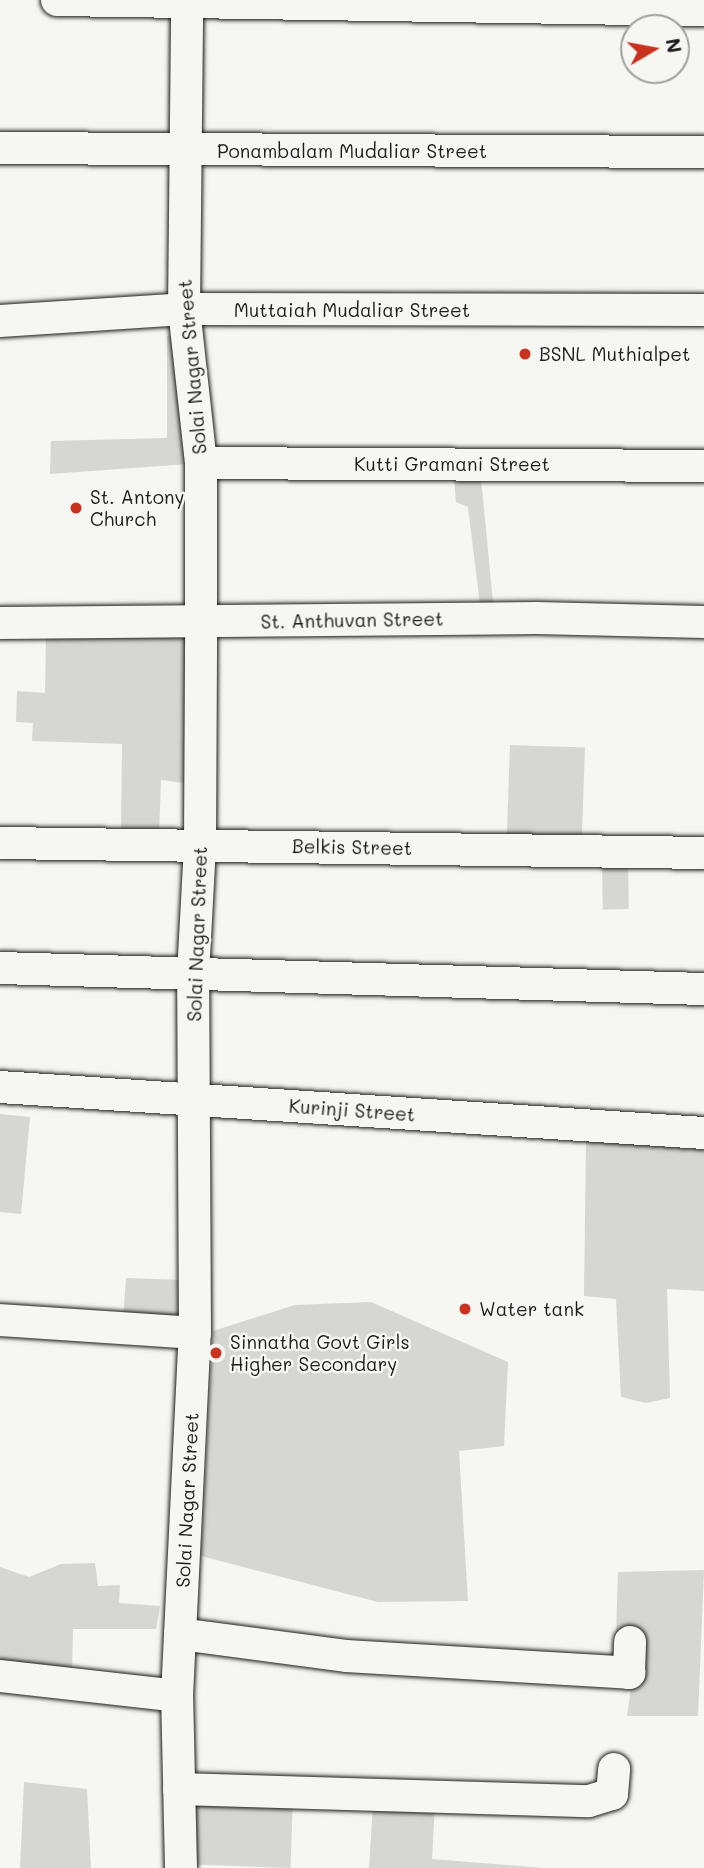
<!DOCTYPE html>
<html>
<head>
<meta charset="utf-8">
<style>
  body { margin:0 }
  #map { position:relative; width:704px; height:1868px; overflow:hidden; background:#f6f6f2; font-family:Mali,sans-serif }
  div>[style] { position:absolute }
  [style*='--x'] { left:calc(var(--x)*1px); top:calc(var(--y)*1px); width:calc(var(--w)*1px); rotate:calc(var(--a)*1deg) }
  .green>* { inset:0; background:#d6d6d2; transform-origin:0 0 }
  .roads { filter:drop-shadow(0 0 2px #1c1c1c) drop-shadow(0 0 2px #1c1c1c) }
  .minor>* { height:32px; margin:-16px; padding:0 16px; transform-origin:16px; border-radius:16px; background:#f6f6f2 }
  .dots>* { width:19px; height:19px; translate:-50% -50%; box-sizing:border-box; border:4px solid #f6f6f2; border-radius:50% }
  span { translate:-50% -50%; white-space:nowrap; text-align:center; line-height:1.15; -webkit-text-stroke:5px #f6f6f2; paint-order:stroke }
  .street-label { font-size:19px; color:#1c1c1c }
  .poi-label { font-size:19px; color:#1c1c1c }
  .left { translate:0 -50%; text-align:left }
  .north { position:absolute; left:620px; top:14px; width:70px; height:70px; box-sizing:border-box; background:#f6f6f2; border:2px solid #9f9f9c; border-radius:50%; rotate:80deg; font-size:19px; font-weight:700; line-height:28px; text-align:center; color:#1c1c1c }
  .north::after { content:''; display:block; margin:auto; width:24px; height:32px; background:#c8321e; clip-path:polygon(50% 0,100% 100%,50% 72%,0 100%) }
</style>
</head>
<body>
<div id="map">
  <div class="green">
    <i style="clip-path:polygon(167px 336px,178px 336px,188px 464px,50px 474px,51px 441px,167px 438px)"></i>
    <i style="clip-path:polygon(454px 478px,481px 478px,493px 602px,480px 605px,468px 507px,456px 502px)"></i>
    <i style="clip-path:polygon(196px 630px,193px 784px,161px 780px,159px 835px,121px 833px,122px 744px,32px 741px,33px 723px,16px 722px,17px 691px,45px 693px,46px 631px)"></i>
    <i style="left:510px;top:745px;width:75px;height:98px;rotate:2deg"></i>
    <i style="left:628px;top:861px;width:48px;height:26px;rotate:89deg"></i>
    <i style="clip-path:polygon(0 1114px,30px 1117px,21px 1214px,0 1212px)"></i>
    <i style="clip-path:polygon(586px 1141px,704px 1150px,704px 1291px,667px 1289px,670px 1398px,646px 1403px,621px 1397px,616px 1299px,584px 1296px)"></i>
    <i style="clip-path:polygon(126px 1278px,184px 1280px,185px 1327px,123px 1321px)"></i>
    <i style="clip-path:polygon(371px 1302px,508px 1362px,504px 1446px,459px 1451px,468px 1601px,378px 1602px,201px 1556px,213px 1331px,295px 1305px)"></i>
    <i style="clip-path:polygon(95px 1563px,98px 1586px,120px 1585px,119px 1603px,160px 1606px,156px 1629px,73px 1629px,72px 1672px,0 1664px,0 1567px,29px 1577px,61px 1564px)"></i>
    <i style="clip-path:polygon(704px 1570px,698px 1716px,627px 1716px,638px 1638px,616px 1636px,618px 1572px)"></i>
    <i style="clip-path:polygon(24px 1782px,87px 1789px,91px 1868px,20px 1868px)"></i>
    <i style="left:293px;top:1796px;width:72px;height:104px;rotate:92deg"></i>
    <i style="clip-path:polygon(373px 1804px,435px 1805px,432px 1859px,544px 1868px,369px 1868px)"></i>
  </div>
  <div class="roads">
    <div class="minor">
      <i style="--x:57;--y:0;--w:647;--a:0.89"></i>
      <i style="--x:0;--y:148;--w:704;--a:0.33"></i>
      <i style="--x:0;--y:321;--w:184;--a:-3.7"></i>
      <i style="--x:184;--y:309;--w:520;--a:0.11"></i>
      <i style="--x:201;--y:463;--w:503;--a:0.34"></i>
      <i style="--x:0;--y:623;--w:536;--a:-0.53"></i>
      <i style="--x:536;--y:618;--w:168;--a:1.4"></i>
      <i style="--x:0;--y:843;--w:704;--a:0.81"></i>
      <i style="--x:0;--y:968;--w:704;--a:1.71"></i>
      <i style="--x:0;--y:1087;--w:706;--a:3.74"></i>
      <i style="--x:0;--y:1320;--w:195;--a:3.8"></i>
      <i style="--x:180;--y:1634;--w:167;--a:7.5"></i>
      <i style="--x:346;--y:1656;--w:284;--a:3.4"></i>
      <i style="--x:629;--y:1673;--w:31;--a:-88"></i>
      <i style="--x:0;--y:1676;--w:178;--a:6.4"></i>
      <i style="--x:179;--y:1789;--w:410;--a:1.7"></i>
      <i style="--x:589;--y:1801;--w:24;--a:-17"></i>
      <i style="--x:612;--y:1794;--w:25;--a:-85"></i>
      <i style="--x:181;--y:1868;--w:172;--a:-91.3"></i>
      <i style="--x:177;--y:1696;--w:363;--a:-87.2"></i>
      <i style="--x:195;--y:1333;--w:358;--a:-90.3"></i>
      <i style="--x:193;--y:975;--w:131;--a:-86.9"></i>
      <i style="--x:200;--y:844;--w:222;--a:-89.7"></i>
      <i style="--x:201;--y:622;--w:159;--a:-90"></i>
      <i style="--x:201;--y:463;--w:155;--a:-96.3"></i>
      <i style="--x:184;--y:309;--w:309;--a:-89.4"></i>
    </div>
  </div>
  <div class="dots">
    <i style="left:525px;top:354px;background:#c8321e"></i>
    <i style="left:76px;top:508px;background:#c8321e"></i>
    <i style="left:465px;top:1309px;background:#c8321e"></i>
    <i style="left:216px;top:1353px;background:#c8321e"></i>
  </div>
  <div class="street-label">
    <span style="left:352px;top:151px">Ponambalam Mudaliar Street</span>
    <span style="left:352px;top:310px">Muttaiah Mudaliar Street</span>
    <span style="left:192px;top:367px;rotate:-95deg">Solai Nagar Street</span>
    <span style="left:452px;top:464px">Kutti Gramani Street</span>
    <span style="left:352px;top:620px;rotate:-1deg">St. Anthuvan Street</span>
    <span style="left:352px;top:847px;rotate:1deg">Belkis Street</span>
    <span style="left:197px;top:934px;rotate:-88deg">Solai Nagar Street</span>
    <span style="left:352px;top:1110px;rotate:4deg">Kurinji Street</span>
    <span style="left:187px;top:1500px;rotate:-87deg">Solai Nagar Street</span>
  </div>
  <div class="poi-label">
    <span class="left" style="left:539px;top:354px">BSNL Muthialpet</span>
    <span class="left" style="left:90px;top:508px">St. Antony<br>Church</span>
    <span class="left" style="left:479px;top:1309px">Water tank</span>
    <span class="left" style="left:230px;top:1353px">Sinnatha Govt Girls<br>Higher Secondary</span>
  </div>
  <div class="north">N</div>
</div>
</body>
</html>
